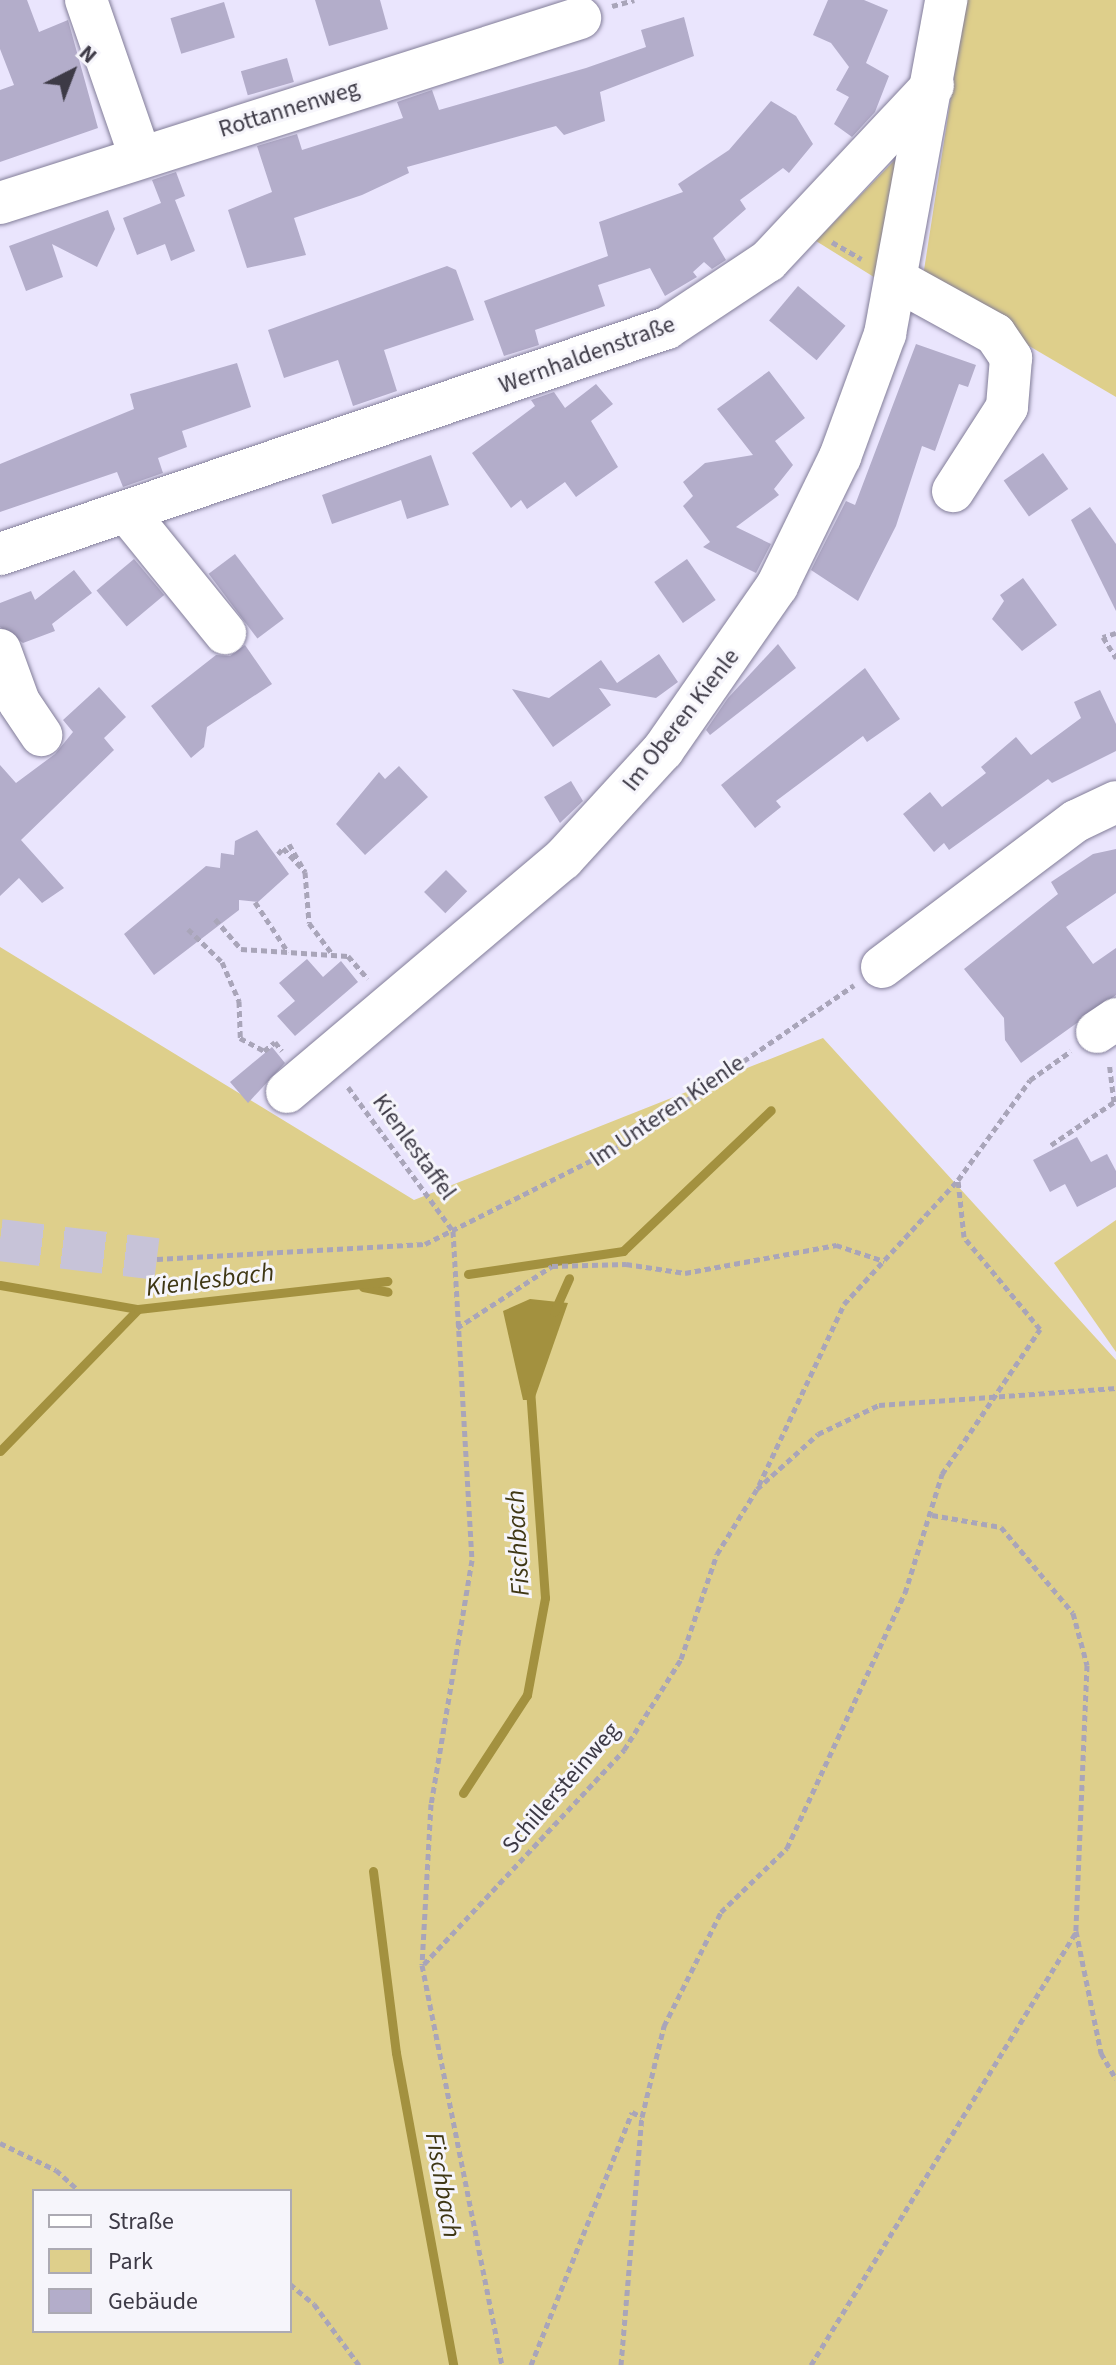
<!DOCTYPE html>
<html>
<head>
<meta charset="utf-8">
<style>
  body { margin:0 }
  #map { position:relative; width:1116px; height:2365px; overflow:hidden; background:#eae5fd; font-family:"Source Sans 3",sans-serif }
  div>[style] { position:absolute }
  [style*='--x'] { left:calc(var(--x)*1px); top:calc(var(--y)*1px); width:calc(var(--w)*1px); rotate:calc(var(--a)*1deg) }
  .green>* { inset:0; background:#decf8b }
  .water>* { inset:0; background:#a3913f }
  .stream>* { height:9px; margin:-4.5px; padding:0 4.5px; transform-origin:4.5px; border-radius:4.5px; background:#a3913f }
  .building>* { inset:0; background:#b3adca; transform-origin:0 0 }
  .minor-tunnel>* { height:42px; margin-top:-21px; transform-origin:0; background:repeating-linear-gradient(90deg,#c7c3d8 0 42px,transparent 0 63px) }
  .path>* { height:5px; margin-top:-2.5px; transform-origin:0; background:repeating-linear-gradient(90deg,#a9a5b9 0 6px,transparent 0 10px) }
  .roads { filter:drop-shadow(0 0 2px #827d98) drop-shadow(0 0 2px #827d98) }
  .minor>* { height:42px; margin:-21px; padding:0 21px; transform-origin:21px; border-radius:21px; background:#fff }
  span { translate:-50% -50%; white-space:nowrap; text-align:center; line-height:1.15; -webkit-text-stroke:6px #f6f5fb; paint-order:stroke }
  .street-label { font-size:24px; color:#3d3a46 }
  .water-label { font-size:26px; color:#3f3714; font-style:italic }
  .legend { position:absolute; left:32px; top:2189px; width:260px; height:144px; box-sizing:border-box; background:#f6f5fb; border:2px solid #acaab3; margin:0; padding:10px 14px; list-style:none; font-size:24px; color:#3d3a46 }
  .legend li { display:flex; align-items:center; gap:16px; height:40px }
  .legend b { width:40px; border:2px solid #acaab3 }
  .north { position:absolute; left:32px; top:32px; width:80px; height:80px; -webkit-text-stroke:6px #f6f5fb; paint-order:stroke; rotate:42deg; font-size:22px; font-weight:700; line-height:32px; text-align:center; color:#3d3a46 }
  .north::after { content:''; display:block; margin:auto; width:28px; height:36px; background:#3d3a46; clip-path:polygon(50% 0,100% 100%,50% 72%,0 100%) }
</style>
</head>
<body>
<div id="map">
  <div class="green">
    <i style="clip-path:polygon(966px 0,1116px 0,1116px 397px,922px 283px)"></i>
    <i style="clip-path:polygon(920px 134px,898px 292px,816px 241px)"></i>
    <i style="clip-path:polygon(evenodd,0 947px,414px 1200px,823px 1038px,1116px 1360px,1116px 2365px,0 2365px,0 947px,34px 2191px,290px 2191px,290px 2331px,34px 2331px,34px 2191px)"></i>
    <i style="clip-path:polygon(1116px 1220px,1116px 1352px,1054px 1263px)"></i>
  </div>
  <div class="water">
    <i style="clip-path:polygon(530px 1299px,568px 1303px,534px 1400px,523px 1400px,503px 1311px)"></i>
  </div>
  <div class="stream">
    <i style="--x:468;--y:1274;--w:157;--a:-8.4"></i>
    <i style="--x:623;--y:1251;--w:204;--a:-43.6"></i>
    <i style="--x:0;--y:1285;--w:140;--a:9.9"></i>
    <i style="--x:363;--y:1287;--w:25;--a:11"></i>
    <i style="--x:554;--y:1312;--w:37;--a:-66"></i>
    <i style="--x:0;--y:1451;--w:198;--a:-45.8"></i>
    <i style="--x:138;--y:1309;--w:251;--a:-6.4"></i>
    <i style="--x:463;--y:1793;--w:117;--a:-56.9"></i>
    <i style="--x:527;--y:1695;--w:99;--a:-79.5"></i>
    <i style="--x:545;--y:1598;--w:209;--a:-94.1"></i>
    <i style="--x:373;--y:1871;--w:183;--a:82.8"></i>
    <i style="--x:396;--y:2053;--w:317;--a:79.6"></i>
  </div>
  <div class="building">
    <i style="clip-path:polygon(0 0,27px 0,39px 32px,68px 20px,98px 128px,0 162px,0 90px,14px 85px,0 49px)"></i>
    <i style="clip-path:polygon(315px 0,380px 0,388px 29px,329px 46px)"></i>
    <i style="clip-path:polygon(828px 0,864px 0,888px 10px,866px 63px,889px 76px,875px 112px,852px 137px,834px 124px,849px 97px,836px 90px,849px 67px,831px 43px,813px 35px)"></i>
    <i style="left:224px;top:2px;width:37px;height:56px;rotate:73deg"></i>
    <i style="clip-path:polygon(684px 17px,694px 56px,600px 92px,605px 121px,564px 135px,556px 126px,407px 167px,409px 173px,362px 195px,294px 218px,306px 255px,247px 268px,228px 210px,272px 192px,257px 146px,297px 134px,302px 150px,403px 118px,397px 102px,432px 90px,439px 110px,586px 68px,646px 47px,641px 30px)"></i>
    <i style="left:287px;top:58px;width:25px;height:48px;rotate:74deg"></i>
    <i style="clip-path:polygon(771px 101px,796px 116px,813px 144px,789px 173px,783px 168px,740px 200px,746px 209px,713px 238px,726px 260px,712px 269px,704px 262px,693px 272px,697px 277px,665px 296px,650px 268px,598px 285px,605px 306px,535px 330px,539px 345px,504px 356px,484px 301px,608px 256px,599px 222px,683px 192px,678px 184px,729px 150px)"></i>
    <i style="clip-path:polygon(176px 172px,185px 196px,175px 200px,195px 251px,171px 261px,165px 244px,137px 255px,123px 218px,161px 203px,152px 180px)"></i>
    <i style="clip-path:polygon(108px 210px,115px 229px,97px 267px,52px 244px,63px 277px,26px 291px,9px 246px)"></i>
    <i style="clip-path:polygon(447px 266px,456px 270px,474px 320px,384px 350px,397px 391px,353px 406px,338px 360px,284px 378px,268px 330px)"></i>
    <i style="left:798px;top:286px;width:62px;height:45px;rotate:40deg"></i>
    <i style="clip-path:polygon(916px 344px,976px 365px,968px 387px,959px 384px,935px 451px,922px 446px,896px 526px,858px 601px,811px 570px,846px 501px,855px 505px)"></i>
    <i style="clip-path:polygon(237px 363px,251px 407px,182px 431px,187px 447px,158px 458px,163px 473px,123px 487px,117px 472px,0 512px,0 464px,134px 409px,130px 394px)"></i>
    <i style="clip-path:polygon(769px 371px,805px 418px,775px 441px,793px 465px,774px 489px,779px 495px,736px 527px,771px 544px,756px 573px,703px 547px,710px 542px,683px 506px,693px 496px,683px 482px,705px 463px,753px 455px,717px 409px)"></i>
    <i style="clip-path:polygon(596px 384px,613px 404px,591px 421px,618px 467px,576px 497px,565px 482px,527px 509px,521px 500px,511px 508px,472px 453px,535px 406px,531px 400px,554px 392px,565px 408px)"></i>
    <i style="left:1043px;top:453px;width:44px;height:48px;rotate:55deg"></i>
    <i style="clip-path:polygon(431px 455px,449px 505px,407px 519px,401px 500px,332px 524px,322px 495px)"></i>
    <i style="clip-path:polygon(1090px 507px,1116px 544px,1116px 611px,1071px 520px)"></i>
    <i style="left:235px;top:554px;width:81px;height:33px;rotate:53deg"></i>
    <i style="left:134px;top:559px;width:47px;height:49px;rotate:50deg"></i>
    <i style="left:687px;top:559px;width:50px;height:40px;rotate:55deg"></i>
    <i style="clip-path:polygon(74px 570px,92px 593px,52px 624px,55px 631px,23px 643px,0 627px,0 603px,31px 591px,35px 600px)"></i>
    <i style="clip-path:polygon(1023px 578px,1057px 625px,1022px 651px,992px 619px,1004px 601px,1000px 595px)"></i>
    <i style="clip-path:polygon(778px 644px,796px 668px,710px 735px,706px 730px,728px 698px)"></i>
    <i style="clip-path:polygon(245px 645px,272px 684px,207px 727px,204px 747px,191px 758px,151px 706px,216px 655px,230px 656px)"></i>
    <i style="clip-path:polygon(659px 654px,678px 682px,656px 698px,599px 688px,611px 705px,553px 747px,512px 689px,549px 698px,601px 660px,617px 683px)"></i>
    <i style="clip-path:polygon(865px 668px,900px 719px,867px 742px,863px 736px,776px 801px,781px 807px,755px 828px,721px 785px)"></i>
    <i style="clip-path:polygon(99px 687px,126px 717px,104px 738px,114px 750px,21px 840px,64px 888px,42px 903px,19px 878px,0 896px,0 765px,16px 783px,55px 754px,73px 732px,63px 720px)"></i>
    <i style="clip-path:polygon(1100px 690px,1116px 724px,1116px 751px,1052px 783px,1048px 779px,949px 850px,944px 843px,934px 852px,903px 814px,930px 792px,942px 807px,986px 773px,981px 767px,1016px 737px,1031px 755px,1081px 718px,1074px 702px)"></i>
    <i style="clip-path:polygon(399px 766px,428px 797px,365px 855px,336px 824px,379px 772px,385px 779px)"></i>
    <i style="clip-path:polygon(571px 781px,583px 801px,560px 823px,544px 797px)"></i>
    <i style="clip-path:polygon(257px 830px,289px 874px,258px 902px,239px 900px,239px 910px,154px 975px,124px 934px,206px 866px,220px 868px,221px 853px,234px 855px,235px 841px)"></i>
    <i style="clip-path:polygon(1116px 849px,1116px 893px,1066px 927px,1093px 964px,1116px 948px,1116px 995px,1021px 1063px,1005px 1040px,1004px 1018px,964px 969px,1058px 894px,1051px 882px,1093px 854px)"></i>
    <i style="left:446px;top:870px;width:30px;height:31px;rotate:45deg"></i>
    <i style="clip-path:polygon(307px 959px,323px 977px,341px 961px,358px 982px,295px 1036px,277px 1016px,295px 1001px,279px 983px)"></i>
    <i style="clip-path:polygon(272px 1047px,285px 1063px,248px 1103px,230px 1082px)"></i>
    <i style="clip-path:polygon(1077px 1137px,1091px 1162px,1107px 1154px,1116px 1171px,1116px 1187px,1077px 1207px,1065px 1184px,1050px 1192px,1033px 1160px)"></i>
  </div>
  <div class="minor-tunnel">
    <i style="--x:0;--y:1240;--w:158;--a:6.9"></i>
  </div>
  <div class="path">
    <i style="--x:612;--y:6;--w:23;--a:-15"></i>
    <i style="--x:832;--y:242;--w:34;--a:30"></i>
    <i style="--x:1116;--y:633;--w:14;--a:163"></i>
    <i style="--x:1103;--y:637;--w:25;--a:58"></i>
    <i style="--x:289;--y:844;--w:32;--a:60"></i>
    <i style="--x:305;--y:872;--w:51;--a:85.5"></i>
    <i style="--x:309;--y:923;--w:39;--a:53"></i>
    <i style="--x:278;--y:854;--w:8;--a:-50"></i>
    <i style="--x:283;--y:848;--w:33;--a:47"></i>
    <i style="--x:255;--y:902;--w:60;--a:56.6"></i>
    <i style="--x:215;--y:919;--w:40;--a:49"></i>
    <i style="--x:241;--y:949;--w:107;--a:3.7"></i>
    <i style="--x:348;--y:956;--w:30;--a:49"></i>
    <i style="--x:188;--y:929;--w:47;--a:44.1"></i>
    <i style="--x:222;--y:962;--w:43;--a:66.4"></i>
    <i style="--x:239;--y:1001;--w:37;--a:88"></i>
    <i style="--x:240;--y:1038;--w:27;--a:28"></i>
    <i style="--x:264;--y:1051;--w:14;--a:-39"></i>
    <i style="--x:275;--y:1042;--w:11;--a:52"></i>
    <i style="--x:348;--y:1087;--w:178;--a:53.9"></i>
    <i style="--x:1051;--y:1145;--w:76;--a:-34.3"></i>
    <i style="--x:1114;--y:1102;--w:39;--a:-97"></i>
    <i style="--x:453;--y:1231;--w:330;--a:86.7"></i>
    <i style="--x:472;--y:1560;--w:247;--a:99.5"></i>
    <i style="--x:431;--y:1804;--w:161;--a:93.2"></i>
    <i style="--x:422;--y:1965;--w:408;--a:78.7"></i>
    <i style="--x:157;--y:1259;--w:268;--a:-3.2"></i>
    <i style="--x:425;--y:1244;--w:218;--a:-26.7"></i>
    <i style="--x:620;--y:1146;--w:284;--a:-34.5"></i>
    <i style="--x:457;--y:1328;--w:113;--a:-33.1"></i>
    <i style="--x:552;--y:1266;--w:74;--a:-1.5"></i>
    <i style="--x:626;--y:1264;--w:60;--a:8.7"></i>
    <i style="--x:685;--y:1273;--w:154;--a:-10.5"></i>
    <i style="--x:836;--y:1245;--w:51;--a:18.4"></i>
    <i style="--x:759;--y:1485;--w:200;--a:-64.8"></i>
    <i style="--x:844;--y:1304;--w:168;--a:-47.4"></i>
    <i style="--x:958;--y:1180;--w:123;--a:-54.2"></i>
    <i style="--x:1030;--y:1080;--w:50;--a:-35.3"></i>
    <i style="--x:932;--y:1515;--w:70;--a:9.9"></i>
    <i style="--x:1001;--y:1527;--w:112;--a:50.1"></i>
    <i style="--x:1073;--y:1613;--w:54;--a:74.9"></i>
    <i style="--x:1087;--y:1665;--w:266;--a:92.4"></i>
    <i style="--x:1076;--y:1931;--w:125;--a:78.4"></i>
    <i style="--x:1101;--y:2053;--w:30;--a:60"></i>
    <i style="--x:424;--y:1964;--w:293;--a:-46.9"></i>
    <i style="--x:624;--y:1750;--w:107;--a:-57.9"></i>
    <i style="--x:681;--y:1659;--w:111;--a:-71.1"></i>
    <i style="--x:717;--y:1554;--w:76;--a:-58.4"></i>
    <i style="--x:757;--y:1489;--w:82;--a:-42"></i>
    <i style="--x:818;--y:1434;--w:68;--a:-25.4"></i>
    <i style="--x:879;--y:1405;--w:238;--a:-4.1"></i>
    <i style="--x:0;--y:2143;--w:62;--a:25.7"></i>
    <i style="--x:56;--y:2170;--w:31;--a:42"></i>
    <i style="--x:290;--y:2284;--w:31;--a:40"></i>
    <i style="--x:314;--y:2304;--w:76;--a:53.6"></i>
    <i style="--x:531;--y:2365;--w:272;--a:-68.2"></i>
    <i style="--x:632;--y:2112;--w:11;--a:27"></i>
    <i style="--x:621;--y:2365;--w:249;--a:-85.2"></i>
    <i style="--x:642;--y:2117;--w:94;--a:-76.4"></i>
    <i style="--x:664;--y:2026;--w:127;--a:-63.4"></i>
    <i style="--x:721;--y:1912;--w:92;--a:-44.1"></i>
    <i style="--x:787;--y:1848;--w:281;--a:-65.2"></i>
    <i style="--x:905;--y:1593;--w:125;--a:-72.7"></i>
    <i style="--x:942;--y:1474;--w:175;--a:-55.9"></i>
    <i style="--x:1040;--y:1329;--w:119;--a:-129.6"></i>
    <i style="--x:964;--y:1237;--w:57;--a:-96"></i>
    <i style="--x:811;--y:2365;--w:508;--a:-58.53"></i>
  </div>
  <div class="roads">
    <div class="minor">
      <i style="--x:86;--y:0;--w:165;--a:70.9"></i>
      <i style="--x:0;--y:203;--w:609;--a:-17.69"></i>
      <i style="--x:897;--y:280;--w:112;--a:28.9"></i>
      <i style="--x:995;--y:334;--w:29;--a:56"></i>
      <i style="--x:1011;--y:358;--w:49;--a:94.7"></i>
      <i style="--x:1007;--y:407;--w:100;--a:122.7"></i>
      <i style="--x:127;--y:512;--w:156;--a:51"></i>
      <i style="--x:0;--y:554;--w:704;--a:-18.72"></i>
      <i style="--x:667;--y:328;--w:121;--a:-33.6"></i>
      <i style="--x:768;--y:261;--w:241;--a:-46.8"></i>
      <i style="--x:0;--y:650;--w:55;--a:69.9"></i>
      <i style="--x:19;--y:702;--w:40;--a:56"></i>
      <i style="--x:882;--y:967;--w:243;--a:-37"></i>
      <i style="--x:1076;--y:821;--w:44;--a:-25.4"></i>
      <i style="--x:1097;--y:1032;--w:23;--a:-34"></i>
      <i style="--x:287;--y:1092;--w:361;--a:-40.2"></i>
      <i style="--x:563;--y:859;--w:148;--a:-47.5"></i>
      <i style="--x:663;--y:750;--w:200;--a:-55.2"></i>
      <i style="--x:777;--y:586;--w:144;--a:-64"></i>
      <i style="--x:840;--y:457;--w:131;--a:-69.9"></i>
      <i style="--x:885;--y:334;--w:340;--a:-79.6"></i>
    </div>
  </div>
  <div class="street-label">
    <span style="left:289px;top:109px;rotate:-17deg">Rottannenweg</span>
    <span style="left:587px;top:355px;rotate:-20deg">Wernhaldenstraße</span>
    <span style="left:681px;top:720px;rotate:-52deg">Im Oberen Kienle</span>
    <span style="left:667px;top:1111px;rotate:-34deg">Im Unteren Kienle</span>
    <span style="left:414px;top:1147px;rotate:54deg">Kienlestaffel</span>
    <span style="left:561px;top:1788px;rotate:-49deg">Schillersteinweg</span>
  </div>
  <div class="water-label">
    <span style="left:210px;top:1280px;rotate:-7deg">Kienlesbach</span>
    <span style="left:518px;top:1543px;rotate:-93deg">Fischbach</span>
    <span style="left:443px;top:2185px;rotate:80deg">Fischbach</span>
  </div>
  <ul class="legend">
  <li><b style="height:10px;background:#fff"></b>Straße</li>
  <li><b style="height:22px;background:#decf8b"></b>Park</li>
  <li><b style="height:22px;background:#b3adca"></b>Gebäude</li>
  </ul>
  <div class="north">N</div>
</div>
</body>
</html>
